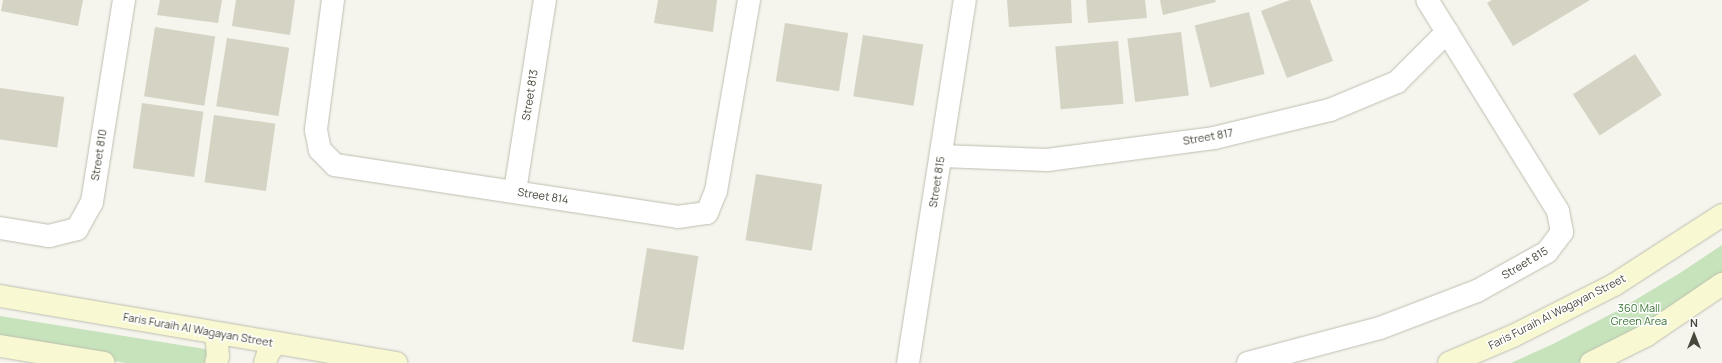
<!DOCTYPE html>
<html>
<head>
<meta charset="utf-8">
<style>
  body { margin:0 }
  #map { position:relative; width:1722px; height:363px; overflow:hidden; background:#f5f4ed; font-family:Manrope,sans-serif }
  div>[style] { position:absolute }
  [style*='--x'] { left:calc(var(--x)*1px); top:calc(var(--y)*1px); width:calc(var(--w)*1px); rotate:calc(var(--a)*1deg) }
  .green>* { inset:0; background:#c6e3bb }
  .building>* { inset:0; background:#d5d3c3; transform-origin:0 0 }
  .roads { filter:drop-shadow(0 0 1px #bfbeb0) drop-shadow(0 0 1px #bfbeb0) }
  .street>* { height:22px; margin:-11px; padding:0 11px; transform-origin:11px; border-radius:11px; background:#fff }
  .secondary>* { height:22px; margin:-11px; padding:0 11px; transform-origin:11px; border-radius:11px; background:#f8f9d3 }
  span { translate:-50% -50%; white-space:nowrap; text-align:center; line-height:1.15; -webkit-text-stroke:3px #fff; paint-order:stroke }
  .street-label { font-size:11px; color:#49473b }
  .park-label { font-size:11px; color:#3b7434 }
  .north { position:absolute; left:1674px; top:315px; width:40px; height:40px; -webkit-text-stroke:3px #fff; paint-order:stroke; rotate:0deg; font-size:11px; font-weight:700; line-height:16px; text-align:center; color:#49473b }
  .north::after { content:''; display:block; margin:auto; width:14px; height:18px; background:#49473b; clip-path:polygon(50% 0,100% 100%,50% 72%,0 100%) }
</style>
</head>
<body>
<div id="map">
  <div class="green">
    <i style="clip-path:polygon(1722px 245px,1722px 280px,1591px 357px,1578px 363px,1511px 363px,1553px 344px,1617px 311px,1680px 273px)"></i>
    <i style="clip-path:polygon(0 316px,205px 349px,209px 351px,215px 363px,126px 363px,0 342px)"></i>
  </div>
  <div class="building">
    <i style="clip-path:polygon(3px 0,83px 0,78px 26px,1px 11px)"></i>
    <i style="clip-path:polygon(160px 0,222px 0,218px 23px,157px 15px)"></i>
    <i style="clip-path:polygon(236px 0,295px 0,290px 35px,232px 26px)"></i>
    <i style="clip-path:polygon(658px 0,717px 0,713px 32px,654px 23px)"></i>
    <i style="clip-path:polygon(1007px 0,1071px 0,1072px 23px,1009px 27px)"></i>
    <i style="clip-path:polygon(1086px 0,1145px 0,1147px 18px,1088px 23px)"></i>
    <i style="clip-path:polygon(1160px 0,1215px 0,1216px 2px,1163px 15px)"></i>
    <i style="clip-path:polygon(1290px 0,1310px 0,1333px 61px,1287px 78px,1261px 11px)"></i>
    <i style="clip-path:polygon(1492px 0,1590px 0,1513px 46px,1487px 3px)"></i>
    <i style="left:1249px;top:12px;width:64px;height:56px;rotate:76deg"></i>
    <i style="left:785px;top:23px;width:64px;height:59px;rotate:9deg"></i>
    <i style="left:155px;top:27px;width:61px;height:70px;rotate:9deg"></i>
    <i style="left:1181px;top:32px;width:64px;height:54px;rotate:83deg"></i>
    <i style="left:863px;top:35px;width:61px;height:62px;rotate:9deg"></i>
    <i style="left:227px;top:38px;width:63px;height:69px;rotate:9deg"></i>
    <i style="left:1118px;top:41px;width:63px;height:63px;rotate:85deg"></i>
    <i style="left:1635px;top:54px;width:49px;height:74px;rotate:57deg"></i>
    <i style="left:0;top:88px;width:65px;height:51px;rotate:8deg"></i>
    <i style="left:142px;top:103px;width:62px;height:66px;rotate:8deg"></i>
    <i style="left:214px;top:115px;width:62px;height:68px;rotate:8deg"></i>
    <i style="left:756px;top:174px;width:67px;height:67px;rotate:9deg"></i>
    <i style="left:647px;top:248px;width:52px;height:95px;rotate:9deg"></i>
  </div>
  <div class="roads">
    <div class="street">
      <i style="--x:333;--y:0;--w:131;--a:97.5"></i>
      <i style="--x:316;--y:130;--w:20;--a:79"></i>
      <i style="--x:320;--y:150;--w:21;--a:45"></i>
      <i style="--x:335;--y:165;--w:347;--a:8.6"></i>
      <i style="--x:678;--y:217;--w:29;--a:-8"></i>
      <i style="--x:707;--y:213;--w:24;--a:-68"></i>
      <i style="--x:716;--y:191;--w:194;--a:-80.2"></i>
      <i style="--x:941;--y:156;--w:106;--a:2.2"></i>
      <i style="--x:1047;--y:160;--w:168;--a:-7.5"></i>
      <i style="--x:1214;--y:138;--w:119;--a:-13.6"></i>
      <i style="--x:1330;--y:110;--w:73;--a:-22.7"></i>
      <i style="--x:1397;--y:82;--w:71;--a:-45"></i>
      <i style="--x:515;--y:191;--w:193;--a:-81.1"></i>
      <i style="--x:0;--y:228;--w:50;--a:9.3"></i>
      <i style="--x:49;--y:236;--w:29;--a:-14"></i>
      <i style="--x:77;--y:229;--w:31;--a:-61"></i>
      <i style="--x:92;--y:202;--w:205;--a:-81"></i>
      <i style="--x:908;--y:363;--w:367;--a:-81.1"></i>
      <i style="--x:1248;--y:363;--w:137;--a:-14.9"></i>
      <i style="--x:1380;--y:328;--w:104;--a:-20.9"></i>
      <i style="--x:1477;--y:291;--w:80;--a:-29.1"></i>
      <i style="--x:1547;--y:252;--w:25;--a:-53"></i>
      <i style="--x:1562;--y:232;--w:21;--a:-101"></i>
      <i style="--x:1558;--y:211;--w:248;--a:-121.8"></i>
    </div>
    <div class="secondary">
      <i style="--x:0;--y:296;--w:402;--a:9.6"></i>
      <i style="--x:214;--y:333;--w:10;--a:73"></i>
      <i style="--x:217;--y:343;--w:13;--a:86"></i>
      <i style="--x:218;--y:356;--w:7;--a:106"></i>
      <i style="--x:0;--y:346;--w:105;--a:9.3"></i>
      <i style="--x:265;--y:363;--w:10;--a:-73"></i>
      <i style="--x:268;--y:353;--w:12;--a:-48"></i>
      <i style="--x:1449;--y:363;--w:69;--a:-22.9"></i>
      <i style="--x:1513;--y:336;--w:113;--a:-26.8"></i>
      <i style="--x:1614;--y:285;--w:129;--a:-32.9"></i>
      <i style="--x:1591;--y:363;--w:63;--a:-26.6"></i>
      <i style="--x:1647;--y:335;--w:91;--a:-34.2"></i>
    </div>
  </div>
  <div class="street-label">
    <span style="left:530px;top:95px;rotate:-81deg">Street 813</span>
    <span style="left:1208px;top:137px;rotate:-10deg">Street 817</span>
    <span style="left:99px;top:155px;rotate:-81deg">Street 810</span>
    <span style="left:937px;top:182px;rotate:-81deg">Street 815</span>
    <span style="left:543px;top:196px;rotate:9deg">Street 814</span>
    <span style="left:1525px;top:263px;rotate:-31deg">Street 815</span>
    <span style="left:1557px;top:312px;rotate:-27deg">Faris Furaih Al Wagayan Street</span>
    <span style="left:198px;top:330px;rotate:10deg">Faris Furaih Al Wagayan Street</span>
  </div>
  <div class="park-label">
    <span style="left:1639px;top:315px">360 Mall<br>Green Area</span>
  </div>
  <div class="north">N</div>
</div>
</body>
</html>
